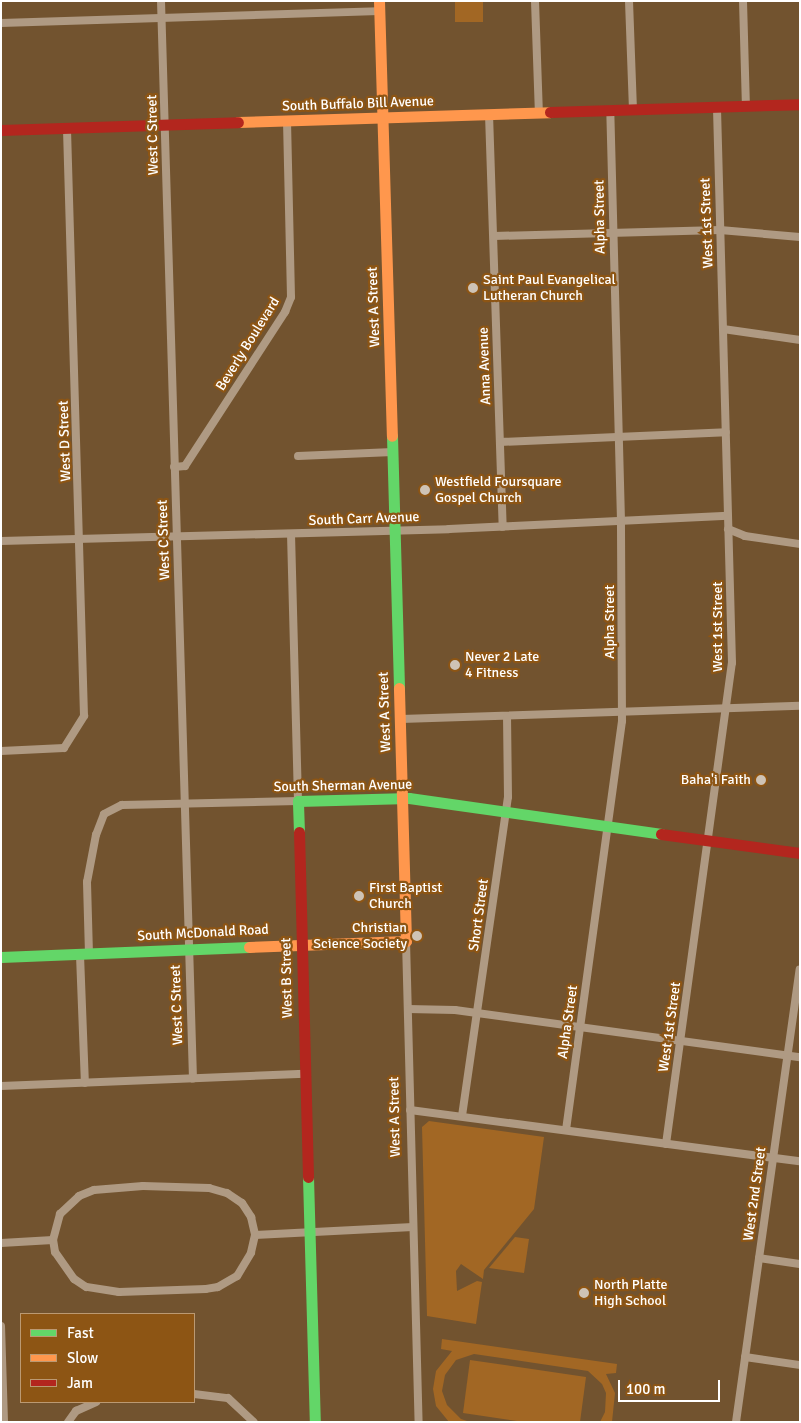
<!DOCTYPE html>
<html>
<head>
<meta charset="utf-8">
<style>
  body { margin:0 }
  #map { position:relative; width:801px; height:1423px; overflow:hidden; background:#72532f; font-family:Signika,sans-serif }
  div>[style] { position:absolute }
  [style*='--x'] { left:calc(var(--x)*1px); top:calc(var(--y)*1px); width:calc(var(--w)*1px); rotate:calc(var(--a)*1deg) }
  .green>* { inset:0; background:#a26724; transform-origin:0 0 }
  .street>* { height:8px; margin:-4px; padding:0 4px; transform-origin:4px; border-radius:4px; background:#af9a83 }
  .fast>* { height:11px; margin:-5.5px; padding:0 5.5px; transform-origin:5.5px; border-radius:5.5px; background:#63d668 }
  .slow>* { height:11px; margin:-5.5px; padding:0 5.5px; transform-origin:5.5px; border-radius:5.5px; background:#ff974d }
  .jam>* { height:11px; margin:-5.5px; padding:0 5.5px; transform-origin:5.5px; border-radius:5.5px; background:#b3261e }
  .dots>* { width:14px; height:14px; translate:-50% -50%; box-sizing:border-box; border:2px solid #8d5514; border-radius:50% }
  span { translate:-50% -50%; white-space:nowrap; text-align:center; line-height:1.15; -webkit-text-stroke:4.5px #8d5514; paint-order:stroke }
  .street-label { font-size:14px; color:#fff }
  .poi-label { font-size:14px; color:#fff }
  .left { translate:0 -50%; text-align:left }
  .right { translate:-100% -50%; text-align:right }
  .frame { position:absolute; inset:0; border:2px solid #fff; pointer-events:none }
  .legend { position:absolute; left:20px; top:1313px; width:175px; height:90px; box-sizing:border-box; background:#8d5514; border:1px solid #bb9972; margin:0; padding:6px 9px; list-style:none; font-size:15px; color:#fff }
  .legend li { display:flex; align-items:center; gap:10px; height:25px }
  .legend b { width:25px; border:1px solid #bb9972 }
  .scale { position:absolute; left:618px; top:1380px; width:102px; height:22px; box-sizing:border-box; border:2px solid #fff; border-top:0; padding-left:6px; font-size:15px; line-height:18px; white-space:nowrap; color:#fff; -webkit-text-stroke:4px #8d5514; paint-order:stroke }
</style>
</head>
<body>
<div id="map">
  <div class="green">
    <i style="left:455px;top:1px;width:28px;height:21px"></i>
    <i style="clip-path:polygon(429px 1121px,544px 1137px,534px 1209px,484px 1270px,483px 1279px,461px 1264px,456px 1271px,457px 1291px,477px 1281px,482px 1282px,476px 1324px,427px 1316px,422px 1127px)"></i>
    <i style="clip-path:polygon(515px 1237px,529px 1239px,524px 1273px,489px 1268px)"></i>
    <i style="clip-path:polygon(442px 1339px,617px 1364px,616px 1373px,606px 1374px,615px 1393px,612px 1422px,600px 1422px,605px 1412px,606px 1393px,602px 1384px,588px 1371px,474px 1354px,456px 1360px,445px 1375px,442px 1391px,447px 1405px,461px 1419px,470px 1422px,449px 1422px,436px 1406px,433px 1389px,436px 1371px,452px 1351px,441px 1349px)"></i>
    <i style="clip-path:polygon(470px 1360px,586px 1377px,580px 1422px,524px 1422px,463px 1413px)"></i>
  </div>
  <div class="street">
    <i style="--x:161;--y:1;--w:1078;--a:88.3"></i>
    <i style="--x:535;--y:1;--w:112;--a:88"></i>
    <i style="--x:629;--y:1;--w:108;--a:87.9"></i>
    <i style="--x:743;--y:1;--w:105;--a:88.4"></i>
    <i style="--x:1;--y:23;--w:378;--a:-1.8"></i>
    <i style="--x:489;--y:114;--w:413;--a:88.1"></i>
    <i style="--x:494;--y:236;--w:226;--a:-1.5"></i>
    <i style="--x:720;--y:230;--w:80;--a:5"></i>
    <i style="--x:723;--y:329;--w:78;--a:8.1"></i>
    <i style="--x:500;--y:442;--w:226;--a:-2.5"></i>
    <i style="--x:298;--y:456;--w:95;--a:-2.4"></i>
    <i style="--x:174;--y:467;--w:11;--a:-5"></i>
    <i style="--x:185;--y:466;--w:184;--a:-57"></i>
    <i style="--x:285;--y:312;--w:16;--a:-68"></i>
    <i style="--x:291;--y:297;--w:176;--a:-91.3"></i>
    <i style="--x:728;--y:529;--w:18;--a:22"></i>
    <i style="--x:745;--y:536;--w:56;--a:8.3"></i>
    <i style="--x:1;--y:541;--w:448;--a:-1.5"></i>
    <i style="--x:449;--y:529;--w:279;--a:-2.7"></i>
    <i style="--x:401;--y:719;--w:399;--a:-1.9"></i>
    <i style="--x:1;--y:751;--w:63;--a:-2.7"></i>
    <i style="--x:64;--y:748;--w:38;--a:-58"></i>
    <i style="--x:84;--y:716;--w:588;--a:-91.66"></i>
    <i style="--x:406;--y:941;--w:481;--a:88.5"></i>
    <i style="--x:89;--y:954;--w:72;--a:-91.6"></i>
    <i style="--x:87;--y:882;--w:48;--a:-79.2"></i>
    <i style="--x:96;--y:835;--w:22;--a:-69"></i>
    <i style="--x:104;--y:814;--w:20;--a:-27"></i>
    <i style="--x:122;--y:805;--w:176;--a:-1.3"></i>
    <i style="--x:298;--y:801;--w:267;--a:-91.5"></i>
    <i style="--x:80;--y:955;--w:128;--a:87.8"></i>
    <i style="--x:408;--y:1009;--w:47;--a:1.2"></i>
    <i style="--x:455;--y:1010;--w:348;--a:7.8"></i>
    <i style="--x:1;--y:1086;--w:304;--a:-2.3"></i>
    <i style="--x:410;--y:1110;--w:393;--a:7.5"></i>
    <i style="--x:462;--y:1116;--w:322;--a:-81.8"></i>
    <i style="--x:508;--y:797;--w:80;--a:-90.7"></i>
    <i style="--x:566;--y:1130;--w:413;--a:-82.2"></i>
    <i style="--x:622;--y:721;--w:200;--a:-90.3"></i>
    <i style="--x:621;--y:521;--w:411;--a:-91.5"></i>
    <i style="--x:666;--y:1144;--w:486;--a:-82.2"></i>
    <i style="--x:732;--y:663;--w:556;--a:-91.55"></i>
    <i style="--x:143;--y:1186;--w:66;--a:1.7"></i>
    <i style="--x:209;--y:1188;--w:19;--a:16"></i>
    <i style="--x:227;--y:1193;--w:18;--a:34"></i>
    <i style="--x:242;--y:1203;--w:17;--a:57"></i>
    <i style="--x:251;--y:1217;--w:18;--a:77"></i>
    <i style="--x:255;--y:1235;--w:18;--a:103"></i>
    <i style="--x:251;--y:1253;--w:27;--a:121"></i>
    <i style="--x:237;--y:1276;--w:22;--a:150"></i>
    <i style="--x:218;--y:1287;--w:12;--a:171"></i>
    <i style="--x:206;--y:1289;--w:87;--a:178"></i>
    <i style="--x:119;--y:1292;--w:33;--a:-171"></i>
    <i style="--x:86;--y:1287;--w:14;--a:-146"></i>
    <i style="--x:74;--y:1279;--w:33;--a:-125"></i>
    <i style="--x:55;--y:1252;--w:12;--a:-99"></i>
    <i style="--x:53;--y:1240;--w:27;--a:-75"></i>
    <i style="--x:60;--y:1214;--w:26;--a:-43"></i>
    <i style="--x:79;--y:1196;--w:16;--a:-22"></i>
    <i style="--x:94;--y:1190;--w:49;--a:-4.7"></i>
    <i style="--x:255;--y:1235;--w:158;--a:-2.9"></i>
    <i style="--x:1;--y:1243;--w:52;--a:-3.3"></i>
    <i style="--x:759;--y:1258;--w:41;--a:8.3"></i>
    <i style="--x:1;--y:1326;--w:96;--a:88.2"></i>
    <i style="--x:745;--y:1357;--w:56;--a:8.3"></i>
    <i style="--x:194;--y:1394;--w:34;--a:7"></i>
    <i style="--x:228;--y:1398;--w:35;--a:43"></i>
    <i style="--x:68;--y:1422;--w:14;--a:-54"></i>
    <i style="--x:76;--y:1411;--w:22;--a:-24"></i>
    <i style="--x:736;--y:1422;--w:457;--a:-82"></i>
  </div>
  <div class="fast">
    <i style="--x:392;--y:436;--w:252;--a:88.4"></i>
    <i style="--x:299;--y:832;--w:31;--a:-92"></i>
    <i style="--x:298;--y:801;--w:111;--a:-1.5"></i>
    <i style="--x:409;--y:798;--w:255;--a:8.1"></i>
    <i style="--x:1;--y:957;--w:248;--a:-2.3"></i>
    <i style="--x:308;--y:1177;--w:245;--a:88.4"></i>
  </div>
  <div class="slow">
    <i style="--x:379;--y:1;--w:435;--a:88.3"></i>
    <i style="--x:238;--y:122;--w:312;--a:-1.8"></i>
    <i style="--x:249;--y:947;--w:157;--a:-2.2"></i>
    <i style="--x:406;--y:941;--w:253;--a:-91.6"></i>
  </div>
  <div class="jam">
    <i style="--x:550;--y:112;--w:250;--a:-1.8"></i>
    <i style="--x:1;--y:130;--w:237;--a:-1.9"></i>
    <i style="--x:299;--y:832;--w:345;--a:88.5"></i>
    <i style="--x:661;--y:834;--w:140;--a:7.8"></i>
  </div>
  <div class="dots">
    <i style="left:473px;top:288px;background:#cec3b6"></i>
    <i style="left:425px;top:490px;background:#cec3b6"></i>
    <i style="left:455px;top:665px;background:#cec3b6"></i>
    <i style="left:761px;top:780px;background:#cec3b6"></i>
    <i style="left:359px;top:896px;background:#cec3b6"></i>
    <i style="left:417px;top:936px;background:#cec3b6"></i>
    <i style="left:584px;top:1293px;background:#cec3b6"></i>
  </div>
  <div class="street-label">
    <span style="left:358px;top:104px;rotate:-2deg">South Buffalo Bill Avenue</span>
    <span style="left:153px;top:135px;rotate:-91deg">West C Street</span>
    <span style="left:600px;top:217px;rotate:-91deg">Alpha Street</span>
    <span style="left:707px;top:223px;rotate:-92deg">West 1st Street</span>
    <span style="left:374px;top:307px;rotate:-92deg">West A Street</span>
    <span style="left:248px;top:344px;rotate:-58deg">Beverly Boulevard</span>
    <span style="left:485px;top:366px;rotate:-92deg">Anna Avenue</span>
    <span style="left:65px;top:441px;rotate:-92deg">West D Street</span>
    <span style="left:364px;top:519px;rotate:-2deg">South Carr Avenue</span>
    <span style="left:164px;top:540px;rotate:-92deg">West C Street</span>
    <span style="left:610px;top:622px;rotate:-90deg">Alpha Street</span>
    <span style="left:718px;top:627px;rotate:-90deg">West 1st Street</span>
    <span style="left:385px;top:712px;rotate:-92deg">West A Street</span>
    <span style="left:343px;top:786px;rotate:-1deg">South Sherman Avenue</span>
    <span style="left:479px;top:915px;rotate:-82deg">Short Street</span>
    <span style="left:203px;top:933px;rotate:-3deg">South McDonald Road</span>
    <span style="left:287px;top:978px;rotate:-91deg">West B Street</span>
    <span style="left:177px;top:1005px;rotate:-92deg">West C Street</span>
    <span style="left:568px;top:1022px;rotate:-82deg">Alpha Street</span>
    <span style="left:670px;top:1027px;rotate:-82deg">West 1st Street</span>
    <span style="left:395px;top:1117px;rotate:-91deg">West A Street</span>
    <span style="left:755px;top:1194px;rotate:-82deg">West 2nd Street</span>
  </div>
  <div class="poi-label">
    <span class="left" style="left:483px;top:288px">Saint Paul Evangelical<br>Lutheran Church</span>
    <span class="left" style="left:435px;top:490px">Westfield Foursquare<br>Gospel Church</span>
    <span class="left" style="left:465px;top:665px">Never 2 Late<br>4 Fitness</span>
    <span class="right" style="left:751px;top:780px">Baha'i Faith</span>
    <span class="left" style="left:369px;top:896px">First Baptist<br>Church</span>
    <span class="right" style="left:407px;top:936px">Christian<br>Science Society</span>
    <span class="left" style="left:594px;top:1293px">North Platte<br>High School</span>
  </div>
  <div class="frame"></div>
  <ul class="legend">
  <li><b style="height:6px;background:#63d668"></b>Fast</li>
  <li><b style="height:6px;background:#ff974d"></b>Slow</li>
  <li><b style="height:6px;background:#b3261e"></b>Jam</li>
  </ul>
  <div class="scale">100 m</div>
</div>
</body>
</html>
